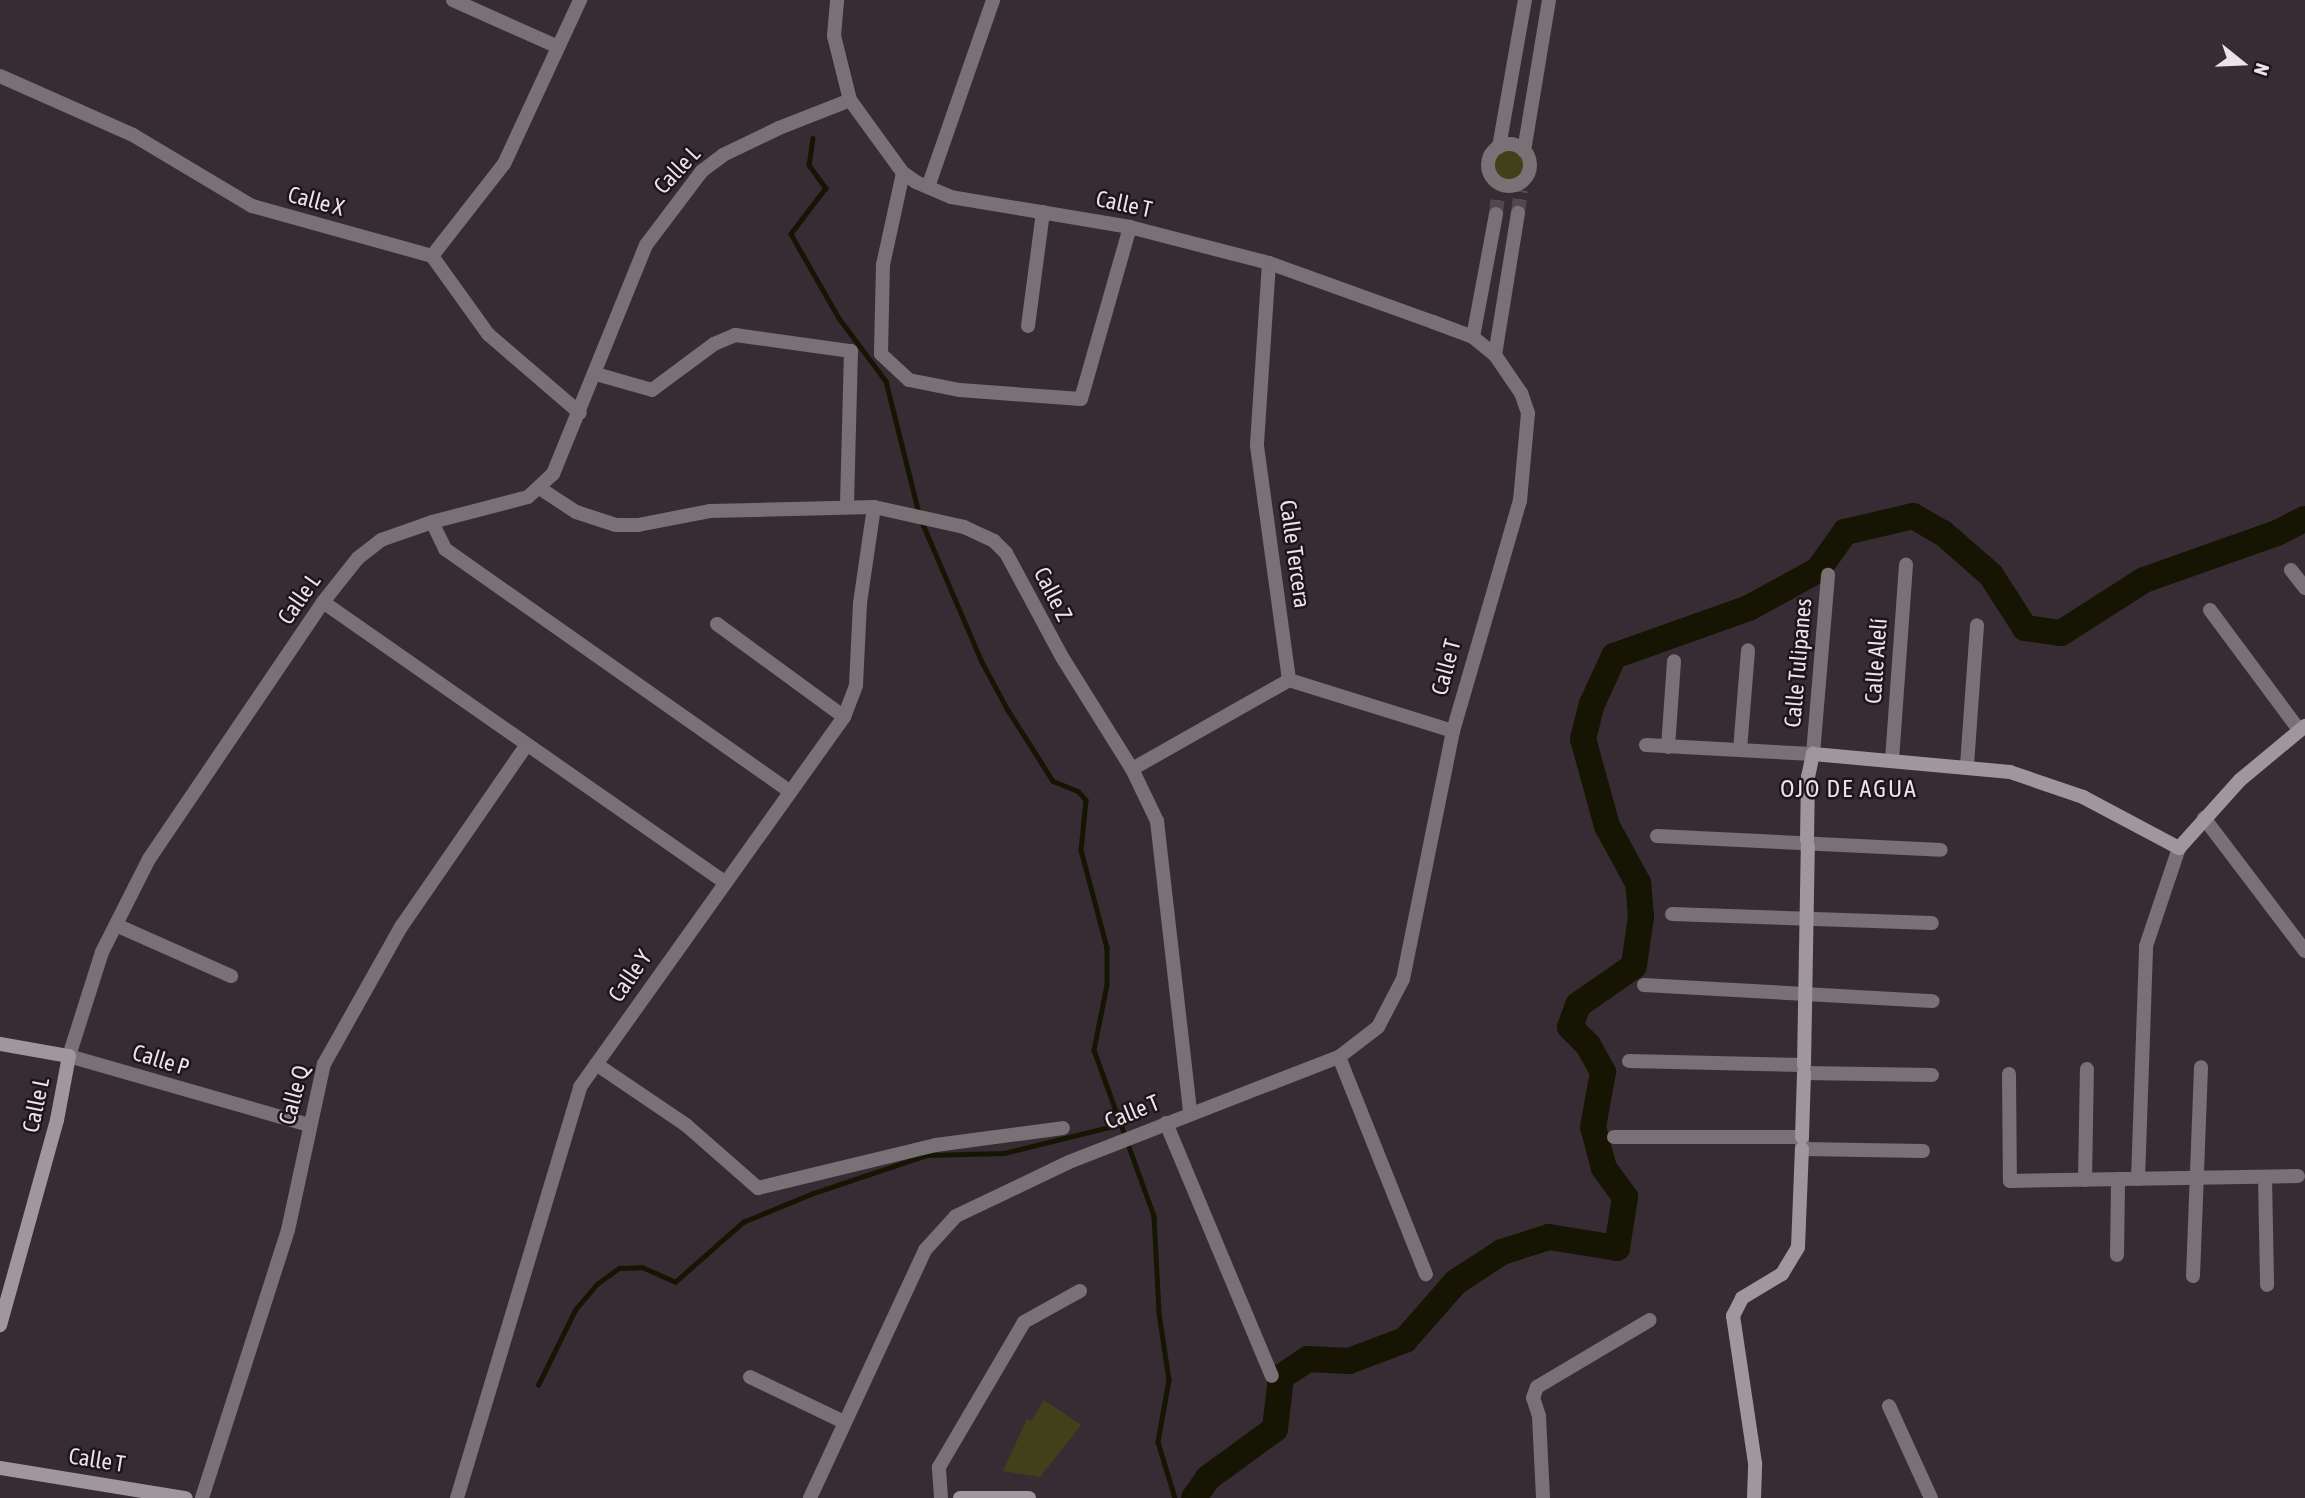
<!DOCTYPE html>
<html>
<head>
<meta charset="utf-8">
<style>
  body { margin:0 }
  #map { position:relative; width:2305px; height:1498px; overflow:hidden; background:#382c34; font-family:"Asap Condensed",sans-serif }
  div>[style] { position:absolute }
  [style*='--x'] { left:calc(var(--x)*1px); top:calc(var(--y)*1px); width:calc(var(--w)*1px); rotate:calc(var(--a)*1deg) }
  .green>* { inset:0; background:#42401a }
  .round { border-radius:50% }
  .stream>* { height:4.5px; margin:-2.25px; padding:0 2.25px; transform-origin:2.25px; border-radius:2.25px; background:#161503 }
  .river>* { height:26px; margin:-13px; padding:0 13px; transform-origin:13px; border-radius:13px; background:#161503 }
  .street-tunnel>* { height:14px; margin-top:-7px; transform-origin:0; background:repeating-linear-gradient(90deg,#53474f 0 14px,transparent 0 21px) }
  .street>* { height:14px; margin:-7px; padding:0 7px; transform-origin:7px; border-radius:7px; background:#787176 }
  .street>.ring { margin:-7px; padding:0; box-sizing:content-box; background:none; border:14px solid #787176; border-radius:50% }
  .secondary>* { height:14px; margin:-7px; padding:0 7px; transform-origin:7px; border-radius:7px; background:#a0969d }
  span { translate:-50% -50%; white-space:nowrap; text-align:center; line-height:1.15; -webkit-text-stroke:5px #1c161a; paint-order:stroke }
  .street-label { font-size:23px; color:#ece3e9 }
  .neighbourhood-label { font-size:24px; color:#ece3e9; letter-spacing:2px }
  .north { position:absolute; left:2207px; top:28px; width:70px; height:70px; -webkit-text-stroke:5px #1c161a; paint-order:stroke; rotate:108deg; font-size:19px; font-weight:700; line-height:28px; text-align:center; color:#ece3e9 }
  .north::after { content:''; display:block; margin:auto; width:24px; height:32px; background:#ece3e9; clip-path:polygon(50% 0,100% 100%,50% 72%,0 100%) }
</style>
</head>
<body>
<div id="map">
  <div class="green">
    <i class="round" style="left:1493px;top:149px;width:32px;height:32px"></i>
    <i style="clip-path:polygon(1044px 1400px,1081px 1425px,1040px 1477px,1003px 1471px,1027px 1419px,1031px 1421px)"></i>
  </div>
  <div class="stream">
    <i style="--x:813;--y:138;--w:27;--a:98"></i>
    <i style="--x:809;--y:165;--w:29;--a:54"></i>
    <i style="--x:826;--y:188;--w:58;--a:127.3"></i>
    <i style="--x:791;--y:234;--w:97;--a:60.3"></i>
    <i style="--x:839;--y:318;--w:79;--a:53.3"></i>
    <i style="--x:886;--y:381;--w:136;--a:76"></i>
    <i style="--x:922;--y:522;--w:152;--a:66.8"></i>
    <i style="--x:982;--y:662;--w:55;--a:61.6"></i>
    <i style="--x:1008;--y:710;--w:84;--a:57.6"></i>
    <i style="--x:1053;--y:781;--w:27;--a:22"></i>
    <i style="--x:1078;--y:791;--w:12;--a:48"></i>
    <i style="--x:1086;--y:800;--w:50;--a:95.7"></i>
    <i style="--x:1081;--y:850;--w:101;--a:75.1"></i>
    <i style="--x:1107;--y:948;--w:37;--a:90"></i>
    <i style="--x:1107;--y:985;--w:66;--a:101.3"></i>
    <i style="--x:1094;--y:1050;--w:177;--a:70.1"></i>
    <i style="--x:1154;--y:1216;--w:97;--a:87"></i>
    <i style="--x:1159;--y:1313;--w:68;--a:81.5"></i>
    <i style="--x:1169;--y:1380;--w:63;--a:100.1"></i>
    <i style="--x:1158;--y:1442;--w:59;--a:73.1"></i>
    <i style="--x:538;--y:1385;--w:84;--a:-63.7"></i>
    <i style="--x:575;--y:1310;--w:34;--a:-50"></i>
    <i style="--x:597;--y:1284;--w:27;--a:-36"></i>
    <i style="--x:619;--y:1268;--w:23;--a:-2"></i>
    <i style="--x:642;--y:1267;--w:36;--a:24"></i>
    <i style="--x:675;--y:1282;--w:91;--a:-41.4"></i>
    <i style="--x:743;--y:1222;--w:74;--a:-22.4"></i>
    <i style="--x:811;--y:1194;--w:122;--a:-18.6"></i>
    <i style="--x:927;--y:1155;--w:77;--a:-1.5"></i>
    <i style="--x:1004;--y:1153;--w:121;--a:-13.9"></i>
  </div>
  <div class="river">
    <i style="--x:1194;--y:1498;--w:24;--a:-55"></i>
    <i style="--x:1208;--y:1478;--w:83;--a:-36.2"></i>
    <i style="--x:1275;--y:1429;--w:52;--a:-83.4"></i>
    <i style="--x:1281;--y:1377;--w:32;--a:-34"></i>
    <i style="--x:1308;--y:1359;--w:41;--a:2.8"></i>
    <i style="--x:1349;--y:1361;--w:60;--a:-20.6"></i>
    <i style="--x:1405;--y:1340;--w:77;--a:-48.7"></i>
    <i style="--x:1456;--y:1282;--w:55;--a:-33.1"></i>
    <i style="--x:1502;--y:1252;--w:49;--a:-17.7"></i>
    <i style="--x:1549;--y:1237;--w:69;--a:9.2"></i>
    <i style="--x:1617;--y:1248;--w:52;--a:-81.1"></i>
    <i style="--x:1625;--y:1197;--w:36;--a:-126"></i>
    <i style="--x:1604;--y:1168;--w:42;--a:-105"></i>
    <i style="--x:1593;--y:1127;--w:56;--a:-79.7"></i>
    <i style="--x:1603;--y:1072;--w:31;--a:-119"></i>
    <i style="--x:1588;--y:1045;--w:25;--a:-135"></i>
    <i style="--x:1570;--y:1027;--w:23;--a:-70"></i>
    <i style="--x:1578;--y:1005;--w:68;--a:-34.9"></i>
    <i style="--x:1634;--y:966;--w:50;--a:-82"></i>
    <i style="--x:1641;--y:916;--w:33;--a:-95"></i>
    <i style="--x:1638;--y:883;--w:65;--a:-118.5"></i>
    <i style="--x:1607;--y:826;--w:90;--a:-105.4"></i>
    <i style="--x:1583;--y:739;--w:36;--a:-76"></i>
    <i style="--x:1592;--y:704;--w:53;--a:-65.4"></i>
    <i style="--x:1614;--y:656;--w:143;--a:-19.6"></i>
    <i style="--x:1749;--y:608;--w:79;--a:-28.8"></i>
    <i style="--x:1818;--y:570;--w:47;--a:-54.6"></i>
    <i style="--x:1845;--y:532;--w:70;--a:-13.2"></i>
    <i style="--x:1913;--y:516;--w:34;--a:30"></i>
    <i style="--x:1943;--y:533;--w:64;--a:41.2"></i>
    <i style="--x:1991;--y:575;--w:63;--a:57.3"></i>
    <i style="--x:2025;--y:628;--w:36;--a:8"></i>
    <i style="--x:2061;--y:633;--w:98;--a:-32.6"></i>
    <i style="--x:2144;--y:580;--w:141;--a:-19.5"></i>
    <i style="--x:2277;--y:533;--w:31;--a:-27"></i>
  </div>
  <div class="street-tunnel">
    <i style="--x:1518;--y:213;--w:23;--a:-83"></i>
    <i style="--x:1496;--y:214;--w:19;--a:-84"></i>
  </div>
  <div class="street">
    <i style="--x:453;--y:0;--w:115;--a:24.1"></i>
    <i style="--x:0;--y:76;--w:145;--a:23.9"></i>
    <i style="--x:133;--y:135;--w:139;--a:30.8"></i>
    <i style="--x:252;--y:206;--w:187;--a:15.5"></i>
    <i style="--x:432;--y:256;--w:96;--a:54.3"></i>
    <i style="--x:488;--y:334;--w:121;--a:40.7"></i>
    <i class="ring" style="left:1488px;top:144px;width:28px;height:28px"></i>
    <i style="--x:1499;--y:147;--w:149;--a:-80"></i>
    <i style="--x:1524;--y:151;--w:153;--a:-80.6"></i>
    <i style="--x:903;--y:173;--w:94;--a:102.3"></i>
    <i style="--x:883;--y:265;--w:89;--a:91.3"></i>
    <i style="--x:881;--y:354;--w:38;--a:43"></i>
    <i style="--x:909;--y:380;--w:52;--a:11.1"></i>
    <i style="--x:960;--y:390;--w:121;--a:4.3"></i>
    <i style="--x:1081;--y:399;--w:179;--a:-74.1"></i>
    <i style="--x:928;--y:187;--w:198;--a:-70.8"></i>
    <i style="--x:432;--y:256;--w:117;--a:-52"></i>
    <i style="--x:504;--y:164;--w:181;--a:-65.1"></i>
    <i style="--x:1269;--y:263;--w:183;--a:93.8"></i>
    <i style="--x:1257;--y:446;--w:236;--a:82.2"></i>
    <i style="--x:1028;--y:326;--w:115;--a:-82.5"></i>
    <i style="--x:1473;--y:337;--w:125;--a:-79.4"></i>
    <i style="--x:1495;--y:355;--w:144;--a:-80.8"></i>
    <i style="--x:596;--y:374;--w:58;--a:15.9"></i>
    <i style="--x:652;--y:390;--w:77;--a:-36.6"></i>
    <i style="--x:714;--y:344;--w:23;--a:-23"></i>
    <i style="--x:735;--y:335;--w:117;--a:7.9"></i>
    <i style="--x:851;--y:351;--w:156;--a:91.5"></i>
    <i style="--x:541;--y:489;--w:42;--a:33.3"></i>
    <i style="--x:576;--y:512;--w:42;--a:18"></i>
    <i style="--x:616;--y:525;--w:22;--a:0"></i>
    <i style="--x:638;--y:525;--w:73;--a:-11"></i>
    <i style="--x:710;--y:511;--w:164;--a:-1.4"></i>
    <i style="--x:874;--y:507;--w:92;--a:12.5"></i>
    <i style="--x:964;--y:527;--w:33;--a:25"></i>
    <i style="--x:994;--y:541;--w:17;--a:45"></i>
    <i style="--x:1006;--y:553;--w:118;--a:61.7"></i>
    <i style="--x:1062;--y:657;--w:132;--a:58"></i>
    <i style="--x:1132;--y:769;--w:58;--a:64.3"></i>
    <i style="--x:1157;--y:821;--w:293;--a:83.5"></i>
    <i style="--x:432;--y:522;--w:30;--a:64"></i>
    <i style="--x:445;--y:549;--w:419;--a:35.1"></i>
    <i style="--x:2291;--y:570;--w:23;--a:52"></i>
    <i style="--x:323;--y:602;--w:489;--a:34.9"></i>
    <i style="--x:2210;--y:610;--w:149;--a:53.4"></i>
    <i style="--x:717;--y:624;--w:157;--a:36.2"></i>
    <i style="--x:1289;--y:680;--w:172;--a:17.3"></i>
    <i style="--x:1646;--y:745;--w:167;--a:3.1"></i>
    <i style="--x:1813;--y:754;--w:180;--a:-85.2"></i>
    <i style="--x:1668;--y:747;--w:86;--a:-86"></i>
    <i style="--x:1740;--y:750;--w:100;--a:-85.4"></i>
    <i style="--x:1892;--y:760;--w:196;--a:-85.9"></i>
    <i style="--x:1967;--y:765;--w:140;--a:-85.9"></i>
    <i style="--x:1132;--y:769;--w:180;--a:-29.5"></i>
    <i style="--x:2204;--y:818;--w:167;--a:52.8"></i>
    <i style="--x:1657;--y:836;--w:284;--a:2.8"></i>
    <i style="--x:1672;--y:914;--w:260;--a:2"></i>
    <i style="--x:116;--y:925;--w:126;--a:23.9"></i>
    <i style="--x:1644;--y:985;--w:289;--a:3.2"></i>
    <i style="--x:1339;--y:1057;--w:234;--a:68.2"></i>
    <i style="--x:1629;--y:1061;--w:175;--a:1.3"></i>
    <i style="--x:1804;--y:1065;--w:8;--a:90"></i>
    <i style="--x:1804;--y:1073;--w:128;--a:0.9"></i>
    <i style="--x:596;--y:1064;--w:109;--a:34.1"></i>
    <i style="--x:686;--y:1125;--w:96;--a:41.2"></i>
    <i style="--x:758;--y:1188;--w:183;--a:-13.6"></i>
    <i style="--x:936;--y:1145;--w:128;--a:-7.6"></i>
    <i style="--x:2009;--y:1074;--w:107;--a:89.5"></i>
    <i style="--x:2010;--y:1181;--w:288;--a:-1"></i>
    <i style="--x:1166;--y:1123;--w:274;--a:67.3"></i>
    <i style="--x:309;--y:1125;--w:250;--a:-164"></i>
    <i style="--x:69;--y:1056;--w:109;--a:-72.4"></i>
    <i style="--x:102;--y:952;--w:104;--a:-63.2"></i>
    <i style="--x:149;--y:859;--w:310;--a:-55.9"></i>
    <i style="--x:323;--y:602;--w:56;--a:-51.5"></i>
    <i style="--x:358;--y:558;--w:29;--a:-38"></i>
    <i style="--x:381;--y:540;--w:54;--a:-19.4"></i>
    <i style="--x:432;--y:522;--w:99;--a:-14.6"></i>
    <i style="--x:528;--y:497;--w:34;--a:-43"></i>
    <i style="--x:553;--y:474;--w:247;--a:-67.9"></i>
    <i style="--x:646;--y:245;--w:93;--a:-52.9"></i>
    <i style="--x:702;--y:171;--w:26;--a:-37"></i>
    <i style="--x:723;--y:155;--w:62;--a:-25.7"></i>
    <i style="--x:779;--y:128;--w:76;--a:-21.5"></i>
    <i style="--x:1614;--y:1137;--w:188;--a:0"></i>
    <i style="--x:1802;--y:1137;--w:12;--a:90"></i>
    <i style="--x:1802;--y:1149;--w:121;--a:0.9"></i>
    <i style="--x:2265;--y:1177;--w:108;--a:88.9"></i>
    <i style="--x:2138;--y:1179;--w:233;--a:-88"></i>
    <i style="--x:2146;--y:946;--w:103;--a:-71.4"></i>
    <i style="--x:2085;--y:1180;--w:111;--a:-89"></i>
    <i style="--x:2117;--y:1255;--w:76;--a:-89.2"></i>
    <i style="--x:2193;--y:1276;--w:209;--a:-87.8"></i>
    <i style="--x:750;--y:1377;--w:104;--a:25.6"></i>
    <i style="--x:1889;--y:1406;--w:101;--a:65.5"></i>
    <i style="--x:202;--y:1498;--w:281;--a:-72.2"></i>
    <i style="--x:288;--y:1230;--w:170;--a:-77.8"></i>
    <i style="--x:324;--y:1064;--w:157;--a:-60.7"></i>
    <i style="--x:401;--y:927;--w:220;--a:-55.4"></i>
    <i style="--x:457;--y:1498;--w:429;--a:-73.3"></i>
    <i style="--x:580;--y:1087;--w:455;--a:-54.5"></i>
    <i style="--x:844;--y:717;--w:34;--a:-69"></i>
    <i style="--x:856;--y:685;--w:82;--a:-87.2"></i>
    <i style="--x:860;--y:603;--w:97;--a:-81.7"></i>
    <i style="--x:810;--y:1498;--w:273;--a:-65.1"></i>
    <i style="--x:925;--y:1250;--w:46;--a:-47.6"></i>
    <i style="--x:956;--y:1216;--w:125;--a:-25.5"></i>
    <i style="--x:1069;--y:1162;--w:290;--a:-21.3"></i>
    <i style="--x:1339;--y:1057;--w:49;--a:-37.6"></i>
    <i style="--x:1378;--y:1027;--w:54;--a:-62.5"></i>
    <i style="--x:1403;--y:979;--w:253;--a:-78.6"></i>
    <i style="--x:1453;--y:731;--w:240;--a:-73.8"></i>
    <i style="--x:1520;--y:501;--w:88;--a:-84.8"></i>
    <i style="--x:1528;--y:413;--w:21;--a:-109"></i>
    <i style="--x:1521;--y:393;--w:46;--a:-124.4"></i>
    <i style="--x:1495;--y:355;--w:28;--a:-141"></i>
    <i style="--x:1473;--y:337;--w:43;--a:-159.4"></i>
    <i style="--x:1433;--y:322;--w:174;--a:-160.2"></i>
    <i style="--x:1269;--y:263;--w:144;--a:-165.5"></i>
    <i style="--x:1130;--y:227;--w:181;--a:-170.5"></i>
    <i style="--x:951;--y:197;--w:38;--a:-157"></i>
    <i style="--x:916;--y:182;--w:16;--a:-145"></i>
    <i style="--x:903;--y:173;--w:90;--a:-126"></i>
    <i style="--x:850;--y:100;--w:66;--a:-104"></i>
    <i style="--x:834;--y:36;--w:36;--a:-85"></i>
    <i style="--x:941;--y:1498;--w:31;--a:-94"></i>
    <i style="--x:939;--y:1467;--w:168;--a:-59.6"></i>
    <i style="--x:1024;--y:1322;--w:64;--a:-29"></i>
    <i style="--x:1543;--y:1498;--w:82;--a:-92.8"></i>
    <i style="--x:1539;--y:1416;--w:19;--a:-108"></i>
    <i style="--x:1533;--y:1398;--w:12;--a:-70"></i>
    <i style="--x:1537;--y:1387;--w:131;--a:-30.7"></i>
  </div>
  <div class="secondary">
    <i style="--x:1807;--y:840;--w:63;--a:-89.1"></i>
    <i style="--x:1808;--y:777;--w:24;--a:-78"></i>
    <i style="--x:1813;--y:754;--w:198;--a:5.2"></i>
    <i style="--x:2010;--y:772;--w:77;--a:18.9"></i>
    <i style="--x:2083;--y:797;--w:109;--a:28"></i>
    <i style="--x:2179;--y:848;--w:91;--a:-48.1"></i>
    <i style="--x:2240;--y:780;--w:85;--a:-39.7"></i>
    <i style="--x:0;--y:1044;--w:70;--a:9.9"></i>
    <i style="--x:69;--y:1056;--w:65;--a:100.6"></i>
    <i style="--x:57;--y:1120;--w:213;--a:105.5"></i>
    <i style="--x:1804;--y:1065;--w:219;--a:-89"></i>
    <i style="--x:1802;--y:1137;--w:64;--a:-88.2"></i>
    <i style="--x:0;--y:1468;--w:188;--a:9.2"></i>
    <i style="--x:960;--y:1498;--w:69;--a:0"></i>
    <i style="--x:1754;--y:1498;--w:35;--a:-88"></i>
    <i style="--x:1755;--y:1463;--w:149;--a:-98.5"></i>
    <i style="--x:1733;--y:1316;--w:20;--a:-63"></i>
    <i style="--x:1742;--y:1298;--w:47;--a:-31"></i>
    <i style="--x:1782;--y:1274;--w:31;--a:-59"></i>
    <i style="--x:1798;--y:1247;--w:98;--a:-87.7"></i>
  </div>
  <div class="street-label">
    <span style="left:677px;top:170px;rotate:-47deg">Calle L</span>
    <span style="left:316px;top:201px;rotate:15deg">Calle X</span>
    <span style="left:1124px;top:204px;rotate:12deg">Calle T</span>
    <span style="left:1295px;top:554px;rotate:82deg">Calle Tercera</span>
    <span style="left:1053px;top:594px;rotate:63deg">Calle Z</span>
    <span style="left:299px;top:599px;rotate:-55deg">Calle L</span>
    <span style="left:1876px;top:661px;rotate:-86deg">Calle Alelí</span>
    <span style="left:1798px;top:663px;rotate:-85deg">Calle Tulipanes</span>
    <span style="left:1446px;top:667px;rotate:-75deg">Calle T</span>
    <span style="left:630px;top:976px;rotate:-55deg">Calle Y</span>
    <span style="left:161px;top:1060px;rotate:17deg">Calle P</span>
    <span style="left:294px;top:1095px;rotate:-75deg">Calle Q</span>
    <span style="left:36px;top:1105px;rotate:-78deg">Calle L</span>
    <span style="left:1132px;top:1112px;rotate:-22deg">Calle T</span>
    <span style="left:97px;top:1460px;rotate:9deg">Calle T</span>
  </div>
  <div class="neighbourhood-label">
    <span style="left:1849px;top:789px">OJO DE AGUA</span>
  </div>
  <div class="north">N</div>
</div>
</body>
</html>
